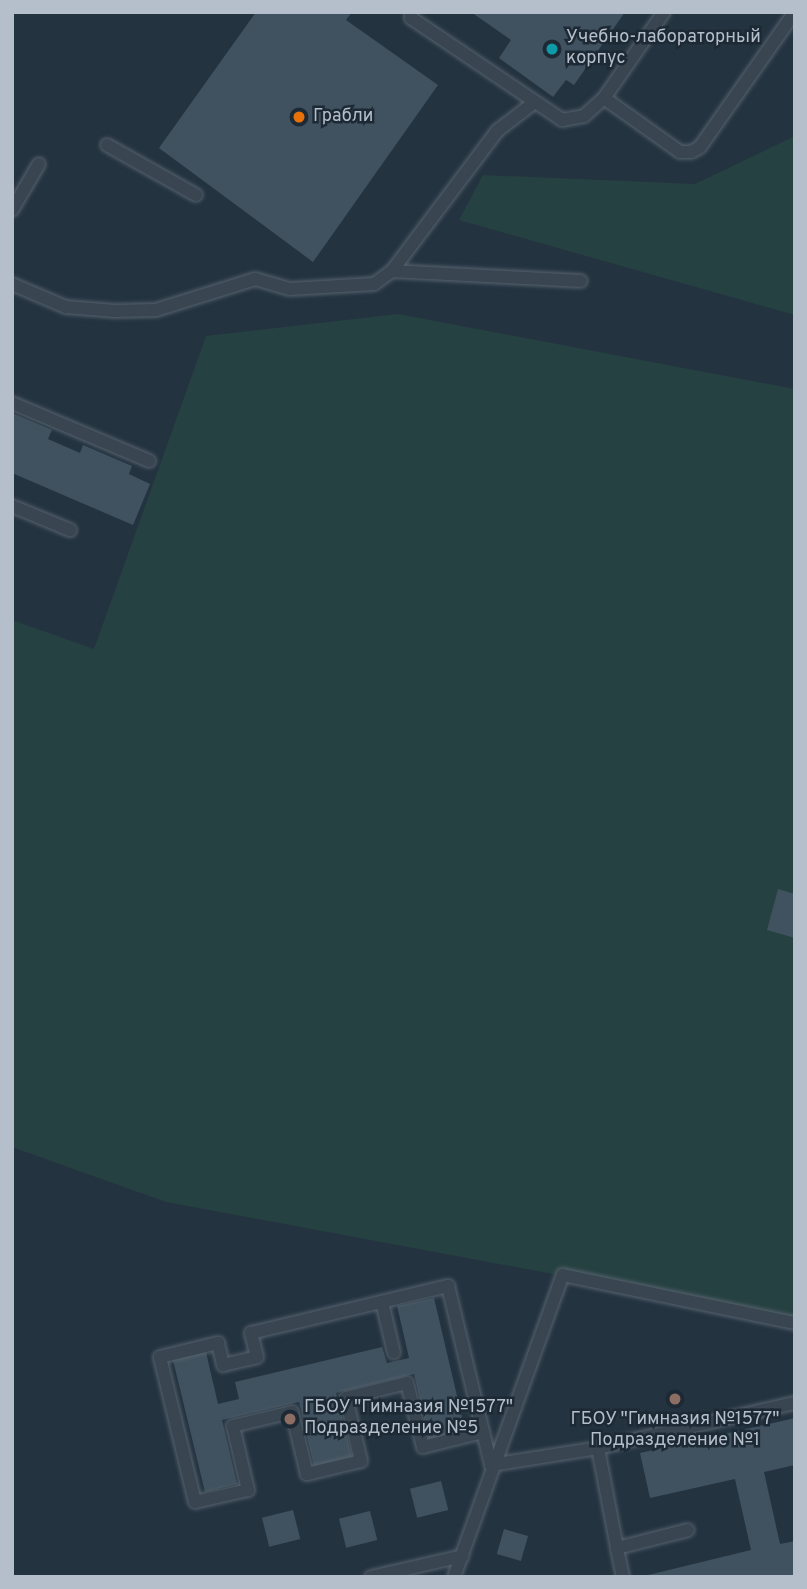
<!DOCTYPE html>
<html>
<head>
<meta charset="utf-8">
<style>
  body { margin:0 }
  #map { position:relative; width:807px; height:1589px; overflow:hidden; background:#243340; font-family:Overpass,sans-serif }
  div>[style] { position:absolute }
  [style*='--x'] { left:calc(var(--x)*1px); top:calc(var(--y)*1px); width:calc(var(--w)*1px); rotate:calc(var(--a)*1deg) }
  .green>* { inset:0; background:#264141 }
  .building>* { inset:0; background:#40525f; transform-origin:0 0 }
  .roads { filter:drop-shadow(0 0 2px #56626e) drop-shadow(0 0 2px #56626e) }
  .service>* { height:12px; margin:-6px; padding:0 6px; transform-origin:6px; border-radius:6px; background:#394550 }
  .dots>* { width:19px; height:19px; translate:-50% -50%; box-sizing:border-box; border:4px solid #1d2a35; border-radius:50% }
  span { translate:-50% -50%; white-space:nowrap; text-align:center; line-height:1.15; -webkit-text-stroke:5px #1d2a35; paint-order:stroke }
  .poi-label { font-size:18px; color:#b5bfcb }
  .left { translate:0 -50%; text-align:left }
  .frame { position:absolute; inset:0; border:14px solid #b5bfcb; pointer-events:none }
</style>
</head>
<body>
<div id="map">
  <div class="green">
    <i style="clip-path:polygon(795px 136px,795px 315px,459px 220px,483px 175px,695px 184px)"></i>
    <i style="clip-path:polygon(398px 314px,795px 389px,795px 1319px,166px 1202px,12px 1147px,12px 620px,94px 649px,206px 336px)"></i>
  </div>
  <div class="building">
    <i style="clip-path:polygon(256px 12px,352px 12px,346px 20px,438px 85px,313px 262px,159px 148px)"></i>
    <i style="clip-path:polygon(471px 12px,625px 12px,574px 85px,566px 80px,553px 97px,499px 58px,511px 40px)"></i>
    <i style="clip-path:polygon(12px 413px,52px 430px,48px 439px,80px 453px,83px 445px,132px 466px,129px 474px,150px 484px,133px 525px,12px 473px)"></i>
    <i style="clip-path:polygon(778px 889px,795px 894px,795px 938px,767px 930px)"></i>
    <i style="clip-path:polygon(434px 1298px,465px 1430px,429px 1439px,414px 1374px,336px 1393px,352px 1457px,314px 1466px,299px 1402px,222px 1420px,237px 1484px,205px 1492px,173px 1360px,206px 1352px,218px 1404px,239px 1399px,235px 1382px,382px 1347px,387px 1363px,409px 1358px,397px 1306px)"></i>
    <i style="clip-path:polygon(795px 1418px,795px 1465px,764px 1472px,780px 1544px,795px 1541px,795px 1577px,640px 1577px,751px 1550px,735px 1479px,650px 1498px,640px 1453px)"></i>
    <i style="left:441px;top:1481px;width:30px;height:32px;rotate:76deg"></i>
    <i style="left:293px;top:1510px;width:30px;height:32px;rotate:76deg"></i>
    <i style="left:370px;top:1511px;width:30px;height:32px;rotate:76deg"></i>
    <i style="left:504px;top:1529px;width:25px;height:26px;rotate:16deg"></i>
  </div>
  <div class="roads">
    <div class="service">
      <i style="--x:411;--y:12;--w:6;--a:90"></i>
      <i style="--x:411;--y:18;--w:182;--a:34"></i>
      <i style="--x:562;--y:120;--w:22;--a:-10"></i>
      <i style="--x:584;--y:116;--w:27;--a:-42"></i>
      <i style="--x:604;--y:98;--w:105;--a:-55.1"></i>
      <i style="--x:604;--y:98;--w:93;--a:35.4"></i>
      <i style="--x:680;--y:152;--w:11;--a:0"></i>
      <i style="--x:691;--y:152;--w:10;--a:-29"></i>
      <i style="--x:700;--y:147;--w:165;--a:-54.9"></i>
      <i style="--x:107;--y:145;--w:102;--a:29.3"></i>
      <i style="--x:12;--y:210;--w:53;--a:-59.6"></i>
      <i style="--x:392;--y:271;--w:189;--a:3"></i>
      <i style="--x:12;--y:284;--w:59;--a:23.1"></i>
      <i style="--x:66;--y:307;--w:49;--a:4.7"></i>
      <i style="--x:115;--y:311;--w:41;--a:-1.4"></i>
      <i style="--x:156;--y:310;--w:104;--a:-17.4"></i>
      <i style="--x:255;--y:279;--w:36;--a:16"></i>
      <i style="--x:290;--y:289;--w:84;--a:-3.4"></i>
      <i style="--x:374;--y:284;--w:22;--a:-36"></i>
      <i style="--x:392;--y:271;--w:175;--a:-53.1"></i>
      <i style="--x:497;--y:131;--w:44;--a:-37.6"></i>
      <i style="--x:12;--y:403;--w:149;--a:22.9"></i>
      <i style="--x:12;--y:506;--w:63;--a:22.5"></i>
      <i style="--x:382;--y:1302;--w:52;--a:76.8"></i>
      <i style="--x:483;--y:1432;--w:62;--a:166"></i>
      <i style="--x:423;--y:1447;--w:66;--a:-104"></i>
      <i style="--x:407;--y:1383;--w:63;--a:166.2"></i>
      <i style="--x:346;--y:1398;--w:65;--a:76.6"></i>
      <i style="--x:361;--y:1461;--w:56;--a:166.5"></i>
      <i style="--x:307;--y:1474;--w:64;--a:-103.6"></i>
      <i style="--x:292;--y:1412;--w:61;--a:166.7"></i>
      <i style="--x:233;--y:1426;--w:66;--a:76.8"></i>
      <i style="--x:248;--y:1490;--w:54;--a:167.2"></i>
      <i style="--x:195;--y:1502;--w:149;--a:-103.6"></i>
      <i style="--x:160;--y:1357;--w:60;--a:-13.6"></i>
      <i style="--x:218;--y:1343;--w:23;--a:77"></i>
      <i style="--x:223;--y:1365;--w:35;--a:-13"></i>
      <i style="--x:257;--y:1357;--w:25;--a:-104"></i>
      <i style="--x:251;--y:1333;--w:203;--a:-13.4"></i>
      <i style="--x:448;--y:1286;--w:184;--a:76.5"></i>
      <i style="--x:491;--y:1465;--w:108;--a:-9"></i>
      <i style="--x:598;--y:1448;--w:202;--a:-12.9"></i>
      <i style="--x:598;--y:1448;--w:102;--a:79.2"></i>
      <i style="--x:371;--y:1577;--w:94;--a:-12.9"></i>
      <i style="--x:454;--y:1577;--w:321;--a:-70.2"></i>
      <i style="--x:563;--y:1275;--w:237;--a:11.7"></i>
      <i style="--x:623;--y:1577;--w:30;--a:-102"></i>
      <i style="--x:617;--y:1548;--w:73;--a:-14.2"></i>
    </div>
  </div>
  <div class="dots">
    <i style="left:552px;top:49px;background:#0f9aa8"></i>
    <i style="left:299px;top:117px;background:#e8710a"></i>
    <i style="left:675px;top:1399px;background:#8d6e63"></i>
    <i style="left:290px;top:1419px;background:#8d6e63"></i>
  </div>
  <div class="poi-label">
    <span class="left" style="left:566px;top:49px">Учебно-лабораторный<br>корпус</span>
    <span class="left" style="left:313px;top:117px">Грабли</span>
    <span class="left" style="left:304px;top:1419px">ГБОУ "Гимназия №1577"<br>Подразделение №5</span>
    <span style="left:675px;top:1431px">ГБОУ "Гимназия №1577"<br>Подразделение №1</span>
  </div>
  <div class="frame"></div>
</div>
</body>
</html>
